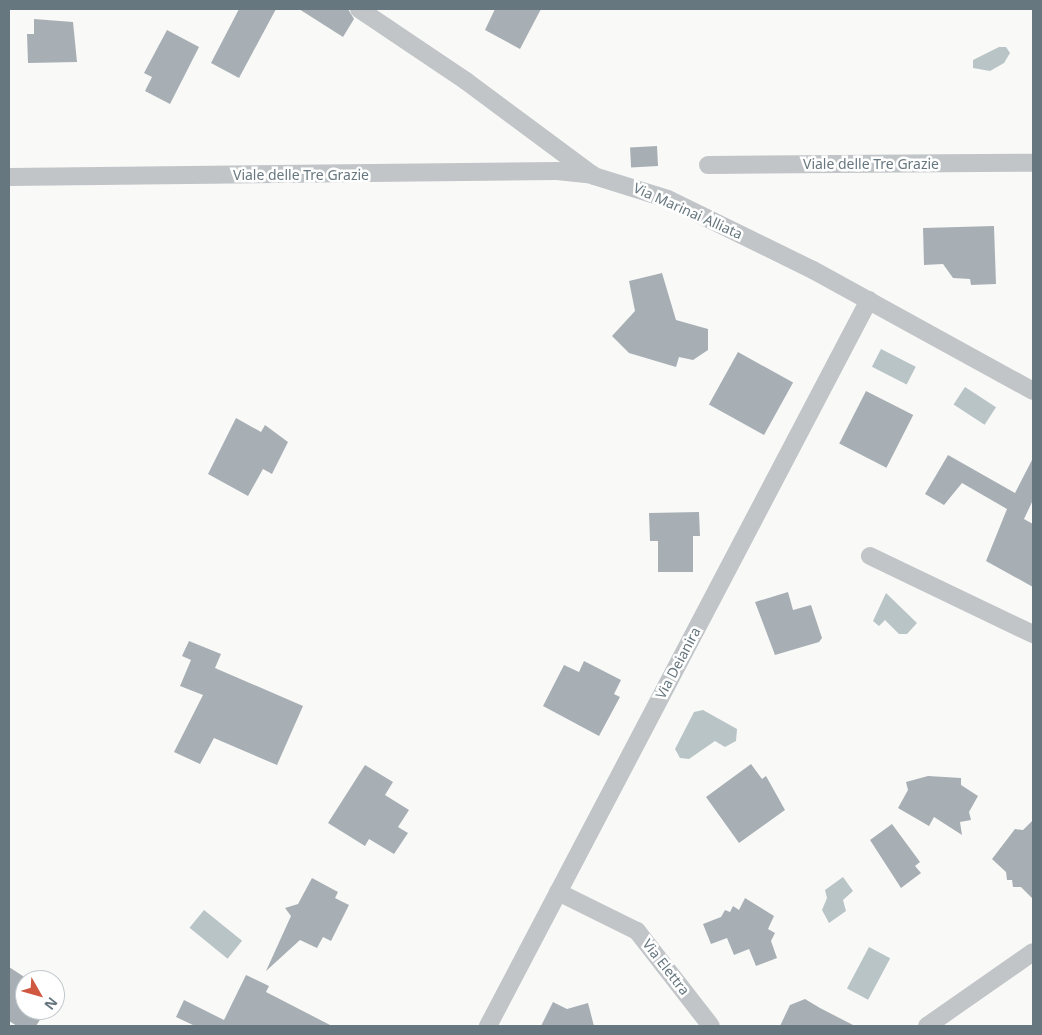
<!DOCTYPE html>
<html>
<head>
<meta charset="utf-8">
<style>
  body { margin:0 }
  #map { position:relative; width:1042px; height:1035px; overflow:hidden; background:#f9f9f8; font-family:"Noto Sans",sans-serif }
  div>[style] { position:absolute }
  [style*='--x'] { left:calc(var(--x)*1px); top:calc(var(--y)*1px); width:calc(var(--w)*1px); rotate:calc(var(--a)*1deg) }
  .water>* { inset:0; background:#b9c4c7; transform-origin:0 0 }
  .building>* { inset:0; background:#a7afb4; transform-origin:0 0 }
  .minor>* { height:18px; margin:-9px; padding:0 9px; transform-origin:9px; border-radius:9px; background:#c1c5c8 }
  span { translate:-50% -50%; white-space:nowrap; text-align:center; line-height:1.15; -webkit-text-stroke:5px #fff; paint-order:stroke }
  .street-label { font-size:14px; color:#67777f }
  .frame { position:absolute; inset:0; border:10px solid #67777f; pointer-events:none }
  .north { position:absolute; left:15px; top:970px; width:50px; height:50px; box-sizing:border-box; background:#fff; border:1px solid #c2c9cc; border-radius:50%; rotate:128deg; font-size:14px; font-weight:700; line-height:20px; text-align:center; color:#67777f }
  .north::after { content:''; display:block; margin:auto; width:18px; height:22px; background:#d05841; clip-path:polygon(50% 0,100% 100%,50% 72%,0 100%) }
</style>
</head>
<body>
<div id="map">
  <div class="water">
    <i style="clip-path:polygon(999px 47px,1006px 47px,1010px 53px,1004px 63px,990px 71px,973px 68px,973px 60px)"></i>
    <i style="left:881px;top:349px;width:39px;height:20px;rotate:27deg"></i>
    <i style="left:965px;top:387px;width:37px;height:21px;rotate:33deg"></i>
    <i style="clip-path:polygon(886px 593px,917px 623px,907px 634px,899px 634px,885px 620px,879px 626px,873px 621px)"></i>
    <i style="clip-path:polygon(703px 710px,737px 729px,736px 741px,725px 747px,715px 741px,689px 759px,680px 758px,675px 749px,694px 712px)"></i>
    <i style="clip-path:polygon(843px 877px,853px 891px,843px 900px,846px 911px,829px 923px,822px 910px,827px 898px,825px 890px)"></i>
    <i style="left:204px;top:910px;width:49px;height:23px;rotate:39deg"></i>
    <i style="left:869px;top:947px;width:24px;height:47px;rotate:28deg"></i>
  </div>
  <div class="building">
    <i style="clip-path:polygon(239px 9px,276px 9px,239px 78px,211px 63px)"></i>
    <i style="clip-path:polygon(299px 9px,348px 9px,354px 19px,343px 37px)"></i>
    <i style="clip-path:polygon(495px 9px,541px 9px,520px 49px,485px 30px)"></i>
    <i style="clip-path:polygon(34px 19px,73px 22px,77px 62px,28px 63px,27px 34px,34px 34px)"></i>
    <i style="clip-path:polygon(167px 30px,199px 47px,170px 104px,145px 91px,152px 77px,144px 73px)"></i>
    <i style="left:657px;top:146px;width:20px;height:27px;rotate:87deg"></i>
    <i style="clip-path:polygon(994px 226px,996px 284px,971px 285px,970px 279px,953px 278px,943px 264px,924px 265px,923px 228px)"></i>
    <i style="clip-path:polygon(662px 273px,676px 320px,708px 329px,708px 350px,693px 360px,679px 357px,676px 367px,629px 353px,612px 336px,635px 311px,629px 281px)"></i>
    <i style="left:738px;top:352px;width:63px;height:60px;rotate:29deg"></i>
    <i style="left:866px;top:391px;width:53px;height:59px;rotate:27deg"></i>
    <i style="clip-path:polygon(236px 418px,261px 432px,265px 425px,288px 442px,272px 474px,263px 469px,248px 496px,208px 474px)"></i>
    <i style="clip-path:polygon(948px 455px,1015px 493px,1033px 458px,1033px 500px,1024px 519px,1033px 524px,1033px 587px,986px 561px,1007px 509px,962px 483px,944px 505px,925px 494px)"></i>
    <i style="clip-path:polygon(699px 512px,700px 536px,693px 536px,693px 572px,658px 572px,658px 541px,650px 541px,649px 513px)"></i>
    <i style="clip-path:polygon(788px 592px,793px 610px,811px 605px,822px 638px,819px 642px,775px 655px,755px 602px)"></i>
    <i style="clip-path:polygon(189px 641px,221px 654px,215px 668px,303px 706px,277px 765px,214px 738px,200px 764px,174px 752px,203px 695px,180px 686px,191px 660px,182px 656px)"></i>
    <i style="clip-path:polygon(584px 661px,621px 680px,614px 694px,620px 697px,599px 736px,543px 706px,564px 665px,579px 672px)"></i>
    <i style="clip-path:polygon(751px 764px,762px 779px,766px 776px,785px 810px,739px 843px,706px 797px)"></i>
    <i style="clip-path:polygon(365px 765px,393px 782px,385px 795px,409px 810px,398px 827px,408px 833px,394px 854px,369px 839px,365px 846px,328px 823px)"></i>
    <i style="clip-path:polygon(928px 776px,961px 778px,961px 785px,978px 796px,969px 812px,971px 820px,960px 822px,962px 835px,934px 817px,929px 826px,898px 808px,908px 790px,906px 782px)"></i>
    <i style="clip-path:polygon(1033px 820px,1033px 899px,1021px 887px,1013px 887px,1012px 880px,1007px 880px,1006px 872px,992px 859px,1015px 829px,1023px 830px)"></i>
    <i style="clip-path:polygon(892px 824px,920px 862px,915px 866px,921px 873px,901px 888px,870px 840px)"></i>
    <i style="clip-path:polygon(312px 878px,338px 892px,335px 898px,349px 905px,331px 941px,323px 937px,317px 948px,300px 940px,266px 971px,291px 916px,285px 908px,298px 904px)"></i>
    <i style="clip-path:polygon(745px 898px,774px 916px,768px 929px,775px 933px,771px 941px,777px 958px,756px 966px,749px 949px,734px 955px,727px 938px,711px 944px,703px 924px,721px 917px,725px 910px,730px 912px,733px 906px,739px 910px)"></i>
    <i style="clip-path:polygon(9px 967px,29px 980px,25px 980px,25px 1010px,46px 1010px,36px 1026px,17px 1026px,9px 1021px)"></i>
    <i style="clip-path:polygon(246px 975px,269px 986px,266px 992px,332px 1026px,195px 1026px,176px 1017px,184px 1000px,224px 1020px)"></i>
    <i style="clip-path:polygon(805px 999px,820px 1008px,855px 1026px,780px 1026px,790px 1005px)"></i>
    <i style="clip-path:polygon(553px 1002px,567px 1009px,588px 1003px,594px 1026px,541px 1026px)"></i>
  </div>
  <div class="minor">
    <i style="--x:359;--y:9;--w:129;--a:33.9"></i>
    <i style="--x:466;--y:81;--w:159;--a:36.6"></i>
    <i style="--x:594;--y:176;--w:77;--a:17.3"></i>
    <i style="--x:668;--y:199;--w:161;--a:26.1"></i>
    <i style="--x:813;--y:270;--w:251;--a:28.8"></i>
    <i style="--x:708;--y:165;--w:325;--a:-0.4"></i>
    <i style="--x:9;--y:177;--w:548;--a:-0.63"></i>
    <i style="--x:557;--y:171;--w:36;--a:6"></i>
    <i style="--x:870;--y:556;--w:181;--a:25.6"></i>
    <i style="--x:558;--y:892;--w:88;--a:26.3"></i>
    <i style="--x:637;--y:931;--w:120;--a:52.1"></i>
    <i style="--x:488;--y:1026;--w:820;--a:-62.31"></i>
    <i style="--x:927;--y:1026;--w:129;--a:-34.9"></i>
  </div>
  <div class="street-label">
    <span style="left:871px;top:164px">Viale delle Tre Grazie</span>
    <span style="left:301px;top:175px">Viale delle Tre Grazie</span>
    <span style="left:688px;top:211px;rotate:24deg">Via Marinai Alliata</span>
    <span style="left:678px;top:663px;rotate:-62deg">Via Deianira</span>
    <span style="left:666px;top:967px;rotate:52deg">Via Elettra</span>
  </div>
  <div class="frame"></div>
  <div class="north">N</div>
</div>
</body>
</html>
